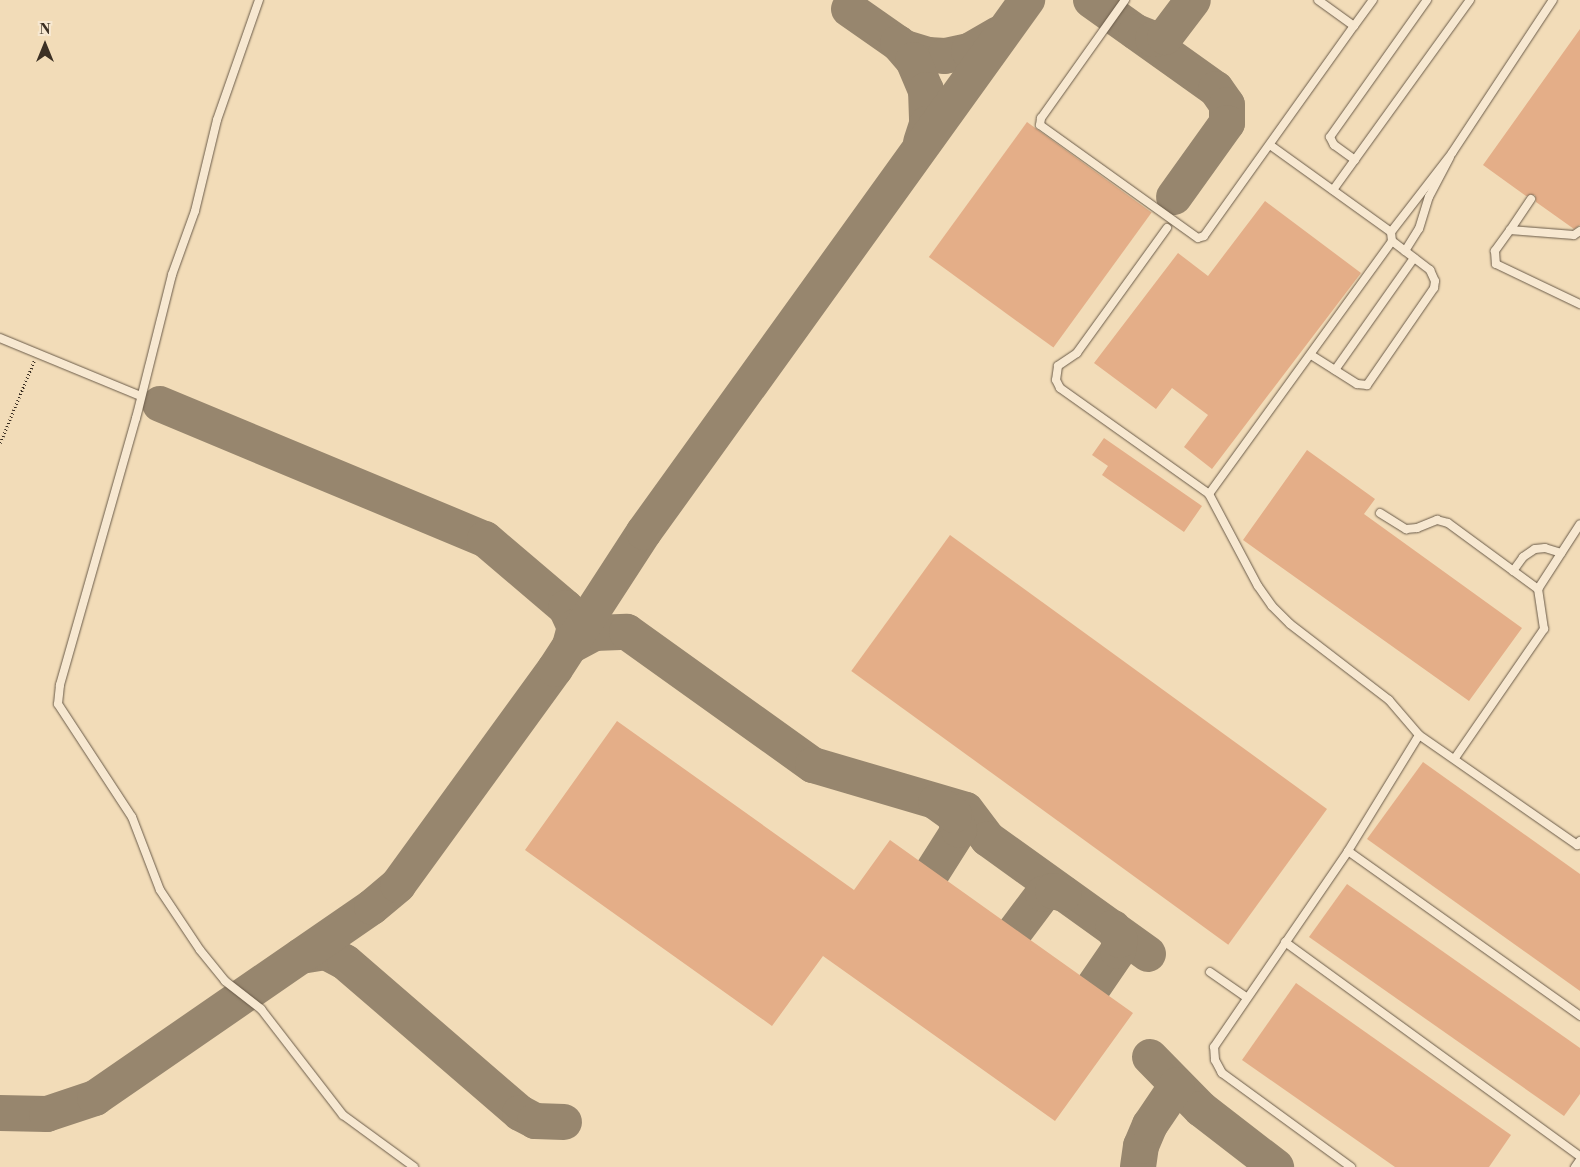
<!DOCTYPE html>
<html>
<head>
<meta charset="utf-8">
<style>
  body { margin:0 }
  #map { position:relative; width:1580px; height:1167px; overflow:hidden; background:#f2dcb8; font-family:"Libre Bodoni",serif }
  div>[style] { position:absolute }
  [style*='--x'] { left:calc(var(--x)*1px); top:calc(var(--y)*1px); width:calc(var(--w)*1px); rotate:calc(var(--a)*1deg) }
  .taxiway>* { height:36px; margin:-18px; padding:0 18px; transform-origin:18px; border-radius:18px; background:#97866e }
  .building>* { inset:0; background:#e4ae88; transform-origin:0 0 }
  .path>* { height:2.5px; margin-top:-1.25px; transform-origin:0; background:repeating-linear-gradient(90deg,#3c3024 0 1px,transparent 0 3.5px) }
  .roads { filter:drop-shadow(0 0 1px #6a5b49) drop-shadow(0 0 1px #6a5b49) }
  .service>* { height:8px; margin:-4px; padding:0 4px; transform-origin:4px; border-radius:4px; background:#f7e8d1 }
  span { translate:-50% -50%; white-space:nowrap; text-align:center; line-height:1.15; -webkit-text-stroke:4px #f7e8d1; paint-order:stroke }
  .north { position:absolute; left:20px; top:20px; width:50px; height:50px; -webkit-text-stroke:4px #f7e8d1; paint-order:stroke; rotate:0deg; font-size:14px; font-weight:700; line-height:20px; text-align:center; color:#3c3024 }
  .north::after { content:''; display:block; margin:auto; width:18px; height:22px; background:#3c3024; clip-path:polygon(50% 0,100% 100%,50% 72%,0 100%) }
</style>
</head>
<body>
<div id="map">
  <div class="taxiway">
    <i style="--x:1091;--y:0;--w:153;--a:35.5"></i>
    <i style="--x:1216;--y:89;--w:19;--a:55"></i>
    <i style="--x:1227;--y:105;--w:18;--a:90"></i>
    <i style="--x:1227;--y:123;--w:91;--a:125.6"></i>
    <i style="--x:849;--y:9;--w:68;--a:34.9"></i>
    <i style="--x:905;--y:48;--w:24;--a:17"></i>
    <i style="--x:928;--y:55;--w:17;--a:3"></i>
    <i style="--x:945;--y:56;--w:25;--a:-12"></i>
    <i style="--x:969;--y:51;--w:34;--a:-30"></i>
    <i style="--x:1136;--y:32;--w:18;--a:22"></i>
    <i style="--x:1153;--y:39;--w:12;--a:-9"></i>
    <i style="--x:1165;--y:37;--w:46;--a:-52.9"></i>
    <i style="--x:898;--y:43;--w:23;--a:49"></i>
    <i style="--x:913;--y:60;--w:33;--a:67"></i>
    <i style="--x:926;--y:90;--w:34;--a:88"></i>
    <i style="--x:927;--y:124;--w:19;--a:108"></i>
    <i style="--x:160;--y:404;--w:352;--a:22.6"></i>
    <i style="--x:485;--y:539;--w:106;--a:40.4"></i>
    <i style="--x:566;--y:608;--w:21;--a:65"></i>
    <i style="--x:575;--y:627;--w:20;--a:105"></i>
    <i style="--x:570;--y:646;--w:27;--a:-28"></i>
    <i style="--x:594;--y:633;--w:33;--a:-2"></i>
    <i style="--x:627;--y:632;--w:229;--a:35.6"></i>
    <i style="--x:813;--y:765;--w:159;--a:16.4"></i>
    <i style="--x:966;--y:810;--w:36;--a:53"></i>
    <i style="--x:988;--y:839;--w:197;--a:35.7"></i>
    <i style="--x:933;--y:871;--w:49;--a:-57.6"></i>
    <i style="--x:959;--y:830;--w:16;--a:-108"></i>
    <i style="--x:954;--y:815;--w:22;--a:-144"></i>
    <i style="--x:1016;--y:930;--w:45;--a:-53.1"></i>
    <i style="--x:1043;--y:894;--w:10;--a:-17"></i>
    <i style="--x:1053;--y:891;--w:11;--a:15"></i>
    <i style="--x:301;--y:956;--w:25;--a:-9"></i>
    <i style="--x:326;--y:952;--w:21;--a:28"></i>
    <i style="--x:345;--y:962;--w:231;--a:40.8"></i>
    <i style="--x:520;--y:1113;--w:17;--a:28"></i>
    <i style="--x:535;--y:1121;--w:29;--a:2"></i>
    <i style="--x:1094;--y:986;--w:42;--a:-55.6"></i>
    <i style="--x:1118;--y:951;--w:11;--a:-80"></i>
    <i style="--x:1120;--y:940;--w:14;--a:-120"></i>
    <i style="--x:1150;--y:1057;--w:73;--a:45.6"></i>
    <i style="--x:1201;--y:1109;--w:95;--a:37.7"></i>
    <i style="--x:0;--y:1113;--w:47;--a:1.2"></i>
    <i style="--x:47;--y:1114;--w:51;--a:-18.4"></i>
    <i style="--x:95;--y:1098;--w:336;--a:-34.6"></i>
    <i style="--x:372;--y:907;--w:34;--a:-40"></i>
    <i style="--x:398;--y:885;--w:267;--a:-54"></i>
    <i style="--x:555;--y:669;--w:163;--a:-57"></i>
    <i style="--x:644;--y:532;--w:656;--a:-54.25"></i>
    <i style="--x:1138;--y:1167;--w:21;--a:-82"></i>
    <i style="--x:1141;--y:1146;--w:23;--a:-67"></i>
    <i style="--x:1150;--y:1125;--w:48;--a:-56"></i>
  </div>
  <div class="building">
    <i style="clip-path:polygon(1580px 29px,1580px 225px,1574px 229px,1536px 202px,1535px 195px,1526px 196px,1483px 165px)"></i>
    <i style="left:1027px;top:122px;width:154px;height:167px;rotate:36deg"></i>
    <i style="clip-path:polygon(1265px 201px,1361px 273px,1212px 469px,1184px 447px,1208px 415px,1172px 388px,1156px 409px,1094px 363px,1178px 253px,1208px 276px)"></i>
    <i style="clip-path:polygon(1104px 438px,1202px 506px,1184px 532px,1102px 475px,1108px 466px,1092px 455px)"></i>
    <i style="clip-path:polygon(1307px 450px,1375px 499px,1364px 514px,1522px 628px,1469px 701px,1243px 540px)"></i>
    <i style="left:950px;top:535px;width:466px;height:168px;rotate:36deg"></i>
    <i style="clip-path:polygon(617px 721px,854px 890px,890px 840px,1133px 1013px,1055px 1121px,823px 956px,772px 1026px,525px 850px)"></i>
    <i style="clip-path:polygon(1423px 762px,1580px 874px,1580px 991px,1367px 839px)"></i>
    <i style="clip-path:polygon(1347px 884px,1580px 1048px,1580px 1094px,1564px 1116px,1309px 937px)"></i>
    <i style="clip-path:polygon(1296px 983px,1511px 1135px,1489px 1167px,1395px 1167px,1242px 1060px)"></i>
  </div>
  <div class="path">
    <i style="--x:0;--y:443;--w:89;--a:-67.5"></i>
  </div>
  <div class="roads">
    <div class="service">
      <i style="--x:259;--y:0;--w:127;--a:109.3"></i>
      <i style="--x:217;--y:120;--w:94;--a:103.6"></i>
      <i style="--x:195;--y:211;--w:68;--a:109.8"></i>
      <i style="--x:172;--y:275;--w:147;--a:104.1"></i>
      <i style="--x:136;--y:418;--w:278;--a:105.9"></i>
      <i style="--x:60;--y:685;--w:19;--a:96"></i>
      <i style="--x:58;--y:704;--w:135;--a:56.8"></i>
      <i style="--x:132;--y:817;--w:78;--a:69"></i>
      <i style="--x:160;--y:890;--w:72;--a:56.3"></i>
      <i style="--x:200;--y:950;--w:40;--a:51"></i>
      <i style="--x:225;--y:981;--w:46;--a:37.9"></i>
      <i style="--x:261;--y:1009;--w:134;--a:52.3"></i>
      <i style="--x:343;--y:1115;--w:88;--a:36.2"></i>
      <i style="--x:1125;--y:0;--w:145;--a:125.4"></i>
      <i style="--x:1041;--y:118;--w:7;--a:98"></i>
      <i style="--x:1040;--y:125;--w:194;--a:35.6"></i>
      <i style="--x:1198;--y:238;--w:6;--a:-18"></i>
      <i style="--x:1204;--y:236;--w:258;--a:-54.5"></i>
      <i style="--x:1354;--y:26;--w:44;--a:-144.2"></i>
      <i style="--x:1354;--y:26;--w:32;--a:-54"></i>
      <i style="--x:1270;--y:145;--w:149;--a:35.7"></i>
      <i style="--x:1391;--y:232;--w:9;--a:84"></i>
      <i style="--x:1392;--y:241;--w:48;--a:37.3"></i>
      <i style="--x:1430;--y:270;--w:12;--a:66"></i>
      <i style="--x:1435;--y:281;--w:7;--a:98"></i>
      <i style="--x:1434;--y:288;--w:118;--a:124.6"></i>
      <i style="--x:1367;--y:385;--w:10;--a:-174"></i>
      <i style="--x:1357;--y:384;--w:54;--a:-147.8"></i>
      <i style="--x:1355;--y:160;--w:26;--a:-144"></i>
      <i style="--x:1334;--y:145;--w:9;--a:-117"></i>
      <i style="--x:1330;--y:137;--w:168;--a:-54.7"></i>
      <i style="--x:1333;--y:190;--w:234;--a:-54.2"></i>
      <i style="--x:1531;--y:199;--w:37;--a:124"></i>
      <i style="--x:1510;--y:230;--w:64;--a:4.5"></i>
      <i style="--x:1574;--y:235;--w:7;--a:-34"></i>
      <i style="--x:1167;--y:228;--w:154;--a:125.8"></i>
      <i style="--x:1077;--y:353;--w:23;--a:146"></i>
      <i style="--x:1058;--y:366;--w:14;--a:98"></i>
      <i style="--x:1056;--y:380;--w:9;--a:63"></i>
      <i style="--x:1060;--y:388;--w:183;--a:35.4"></i>
      <i style="--x:1209;--y:494;--w:312;--a:-54.1"></i>
      <i style="--x:1510;--y:230;--w:26;--a:126"></i>
      <i style="--x:1495;--y:251;--w:13;--a:86"></i>
      <i style="--x:1496;--y:264;--w:93;--a:25.5"></i>
      <i style="--x:1391;--y:232;--w:100;--a:-52.3"></i>
      <i style="--x:1452;--y:153;--w:183;--a:-56.6"></i>
      <i style="--x:1405;--y:251;--w:26;--a:-58"></i>
      <i style="--x:1419;--y:229;--w:34;--a:-73"></i>
      <i style="--x:1429;--y:197;--w:45;--a:-62.3"></i>
      <i style="--x:0;--y:338;--w:152;--a:22.4"></i>
      <i style="--x:1335;--y:370;--w:137;--a:-54.8"></i>
      <i style="--x:1209;--y:494;--w:104;--a:62"></i>
      <i style="--x:1258;--y:586;--w:24;--a:55"></i>
      <i style="--x:1272;--y:606;--w:25;--a:45"></i>
      <i style="--x:1290;--y:624;--w:125;--a:37.5"></i>
      <i style="--x:1389;--y:700;--w:46;--a:49.4"></i>
      <i style="--x:1380;--y:513;--w:31;--a:32"></i>
      <i style="--x:1406;--y:529;--w:11;--a:-5"></i>
      <i style="--x:1417;--y:528;--w:22;--a:-22"></i>
      <i style="--x:1437;--y:520;--w:11;--a:15"></i>
      <i style="--x:1448;--y:523;--w:112;--a:36.3"></i>
      <i style="--x:1513;--y:571;--w:17;--a:-54"></i>
      <i style="--x:1523;--y:557;--w:14;--a:-34"></i>
      <i style="--x:1535;--y:549;--w:10;--a:-6"></i>
      <i style="--x:1545;--y:548;--w:17;--a:17"></i>
      <i style="--x:1455;--y:758;--w:157;--a:-55.4"></i>
      <i style="--x:1544;--y:629;--w:40;--a:-98.5"></i>
      <i style="--x:1538;--y:589;--w:77;--a:-57.1"></i>
      <i style="--x:1348;--y:851;--w:285;--a:35.4"></i>
      <i style="--x:1285;--y:942;--w:364;--a:36"></i>
      <i style="--x:1210;--y:972;--w:44;--a:34.8"></i>
      <i style="--x:1351;--y:1167;--w:160;--a:-143.9"></i>
      <i style="--x:1222;--y:1073;--w:15;--a:-118"></i>
      <i style="--x:1215;--y:1060;--w:13;--a:-94"></i>
      <i style="--x:1214;--y:1047;--w:237;--a:-55.6"></i>
      <i style="--x:1348;--y:851;--w:136;--a:-58.5"></i>
      <i style="--x:1419;--y:735;--w:193;--a:34.8"></i>
      <i style="--x:1577;--y:845;--w:5;--a:-53"></i>
      <i style="--x:1575;--y:1167;--w:9;--a:-54"></i>
    </div>
  </div>
  <div class="north">N</div>
</div>
</body>
</html>
